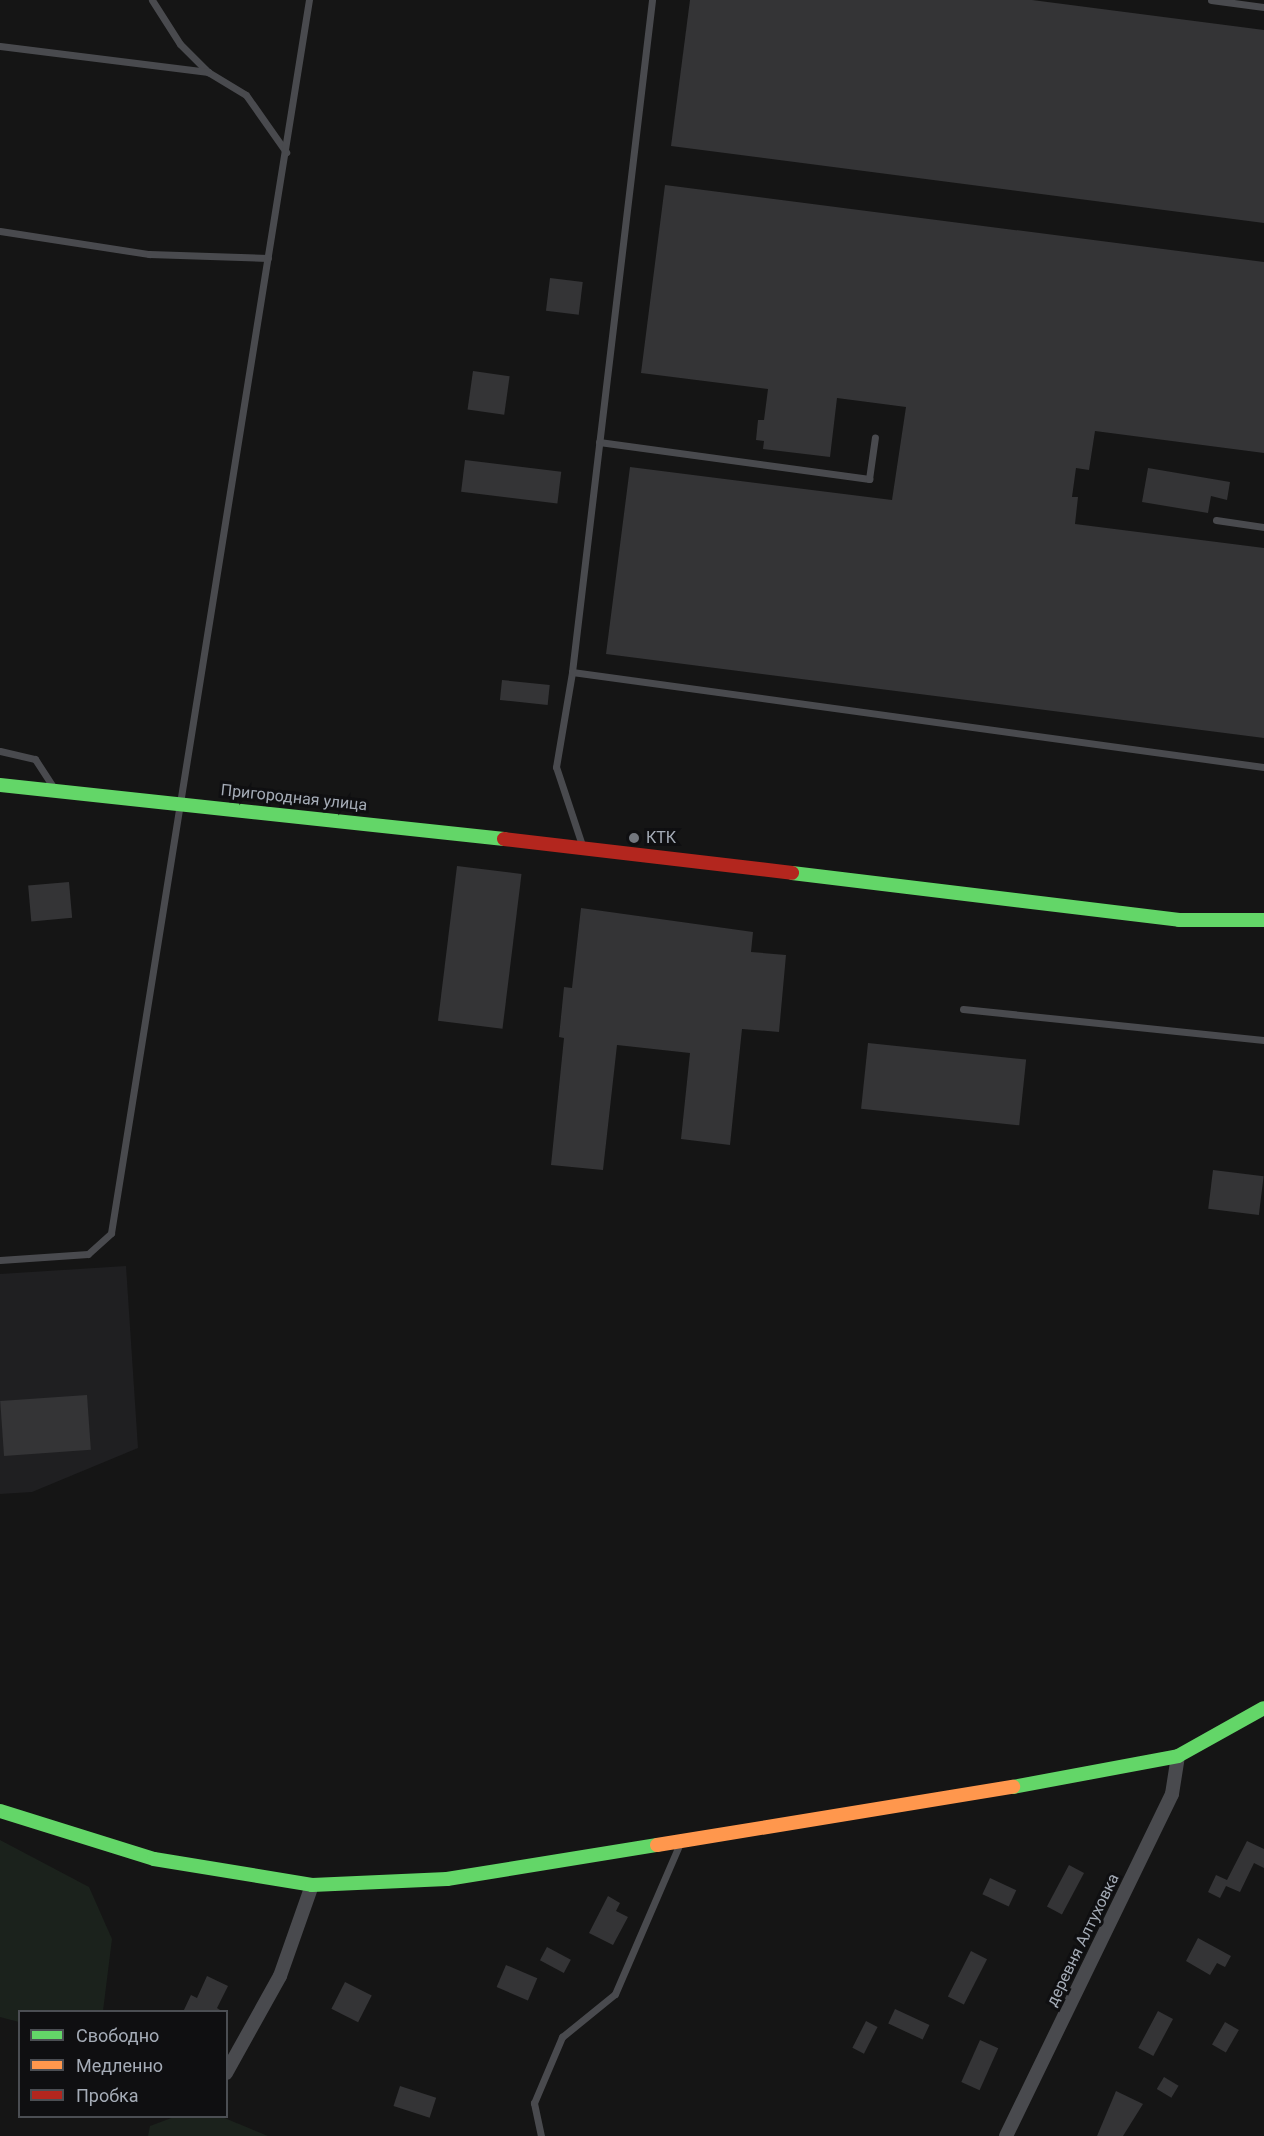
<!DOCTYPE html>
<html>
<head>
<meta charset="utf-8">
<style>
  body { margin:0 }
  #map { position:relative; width:1264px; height:2136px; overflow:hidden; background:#151515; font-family:Roboto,sans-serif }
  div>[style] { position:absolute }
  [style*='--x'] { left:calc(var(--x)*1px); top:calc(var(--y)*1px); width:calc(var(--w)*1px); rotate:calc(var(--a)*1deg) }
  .built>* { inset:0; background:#1f1f21 }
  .green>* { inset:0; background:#1b221c }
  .building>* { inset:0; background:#343436; transform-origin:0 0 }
  .lane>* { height:7px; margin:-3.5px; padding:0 3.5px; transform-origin:3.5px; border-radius:3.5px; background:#494a4e }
  .street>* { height:14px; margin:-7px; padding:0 7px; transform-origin:7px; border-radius:7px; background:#494a4e }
  .fast>* { height:14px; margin:-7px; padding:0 7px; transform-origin:7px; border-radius:7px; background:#63d668 }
  .slow>* { height:14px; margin:-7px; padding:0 7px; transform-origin:7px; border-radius:7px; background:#ff974d }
  .jam>* { height:14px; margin:-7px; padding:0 7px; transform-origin:7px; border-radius:7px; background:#b3261e }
  .dots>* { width:16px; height:16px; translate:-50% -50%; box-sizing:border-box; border:3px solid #0f0f11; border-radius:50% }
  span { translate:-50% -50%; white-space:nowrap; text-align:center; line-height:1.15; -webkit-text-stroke:6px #0f0f11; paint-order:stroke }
  .street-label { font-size:16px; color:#a5acb7 }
  .poi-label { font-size:16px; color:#a5acb7 }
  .left { translate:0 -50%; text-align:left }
  .legend { position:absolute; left:18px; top:2010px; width:210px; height:108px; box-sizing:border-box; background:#0f0f11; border:2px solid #4b4e53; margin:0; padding:8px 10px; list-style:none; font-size:18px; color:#a5acb7 }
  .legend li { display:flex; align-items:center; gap:12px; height:30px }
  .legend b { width:30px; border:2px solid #4b4e53 }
</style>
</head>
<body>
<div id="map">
  <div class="built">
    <i style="clip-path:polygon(126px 1266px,138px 1448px,32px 1492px,0 1494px,0 1274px)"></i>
  </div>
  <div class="green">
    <i style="clip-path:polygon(0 1840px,89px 1887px,112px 1939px,103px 2011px,20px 2012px,19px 2022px,0 2017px)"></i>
    <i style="clip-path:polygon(174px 2117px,222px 2117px,268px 2136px,148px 2136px,150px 2126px)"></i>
  </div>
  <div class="building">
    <i style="clip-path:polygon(690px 0,1032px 0,1264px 30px,1264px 223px,671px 146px)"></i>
    <i style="clip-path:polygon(665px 185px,1264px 262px,1264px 453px,1095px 431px,1089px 470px,1076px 468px,1072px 497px,1078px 497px,1075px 524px,1264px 548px,1264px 738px,606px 654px,630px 467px,892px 500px,906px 407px,837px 398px,830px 457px,763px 449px,764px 441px,756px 440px,758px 420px,764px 420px,768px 389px,641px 373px)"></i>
    <i style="left:550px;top:278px;width:33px;height:33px;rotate:7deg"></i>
    <i style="left:473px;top:371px;width:37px;height:39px;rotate:8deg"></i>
    <i style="left:465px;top:460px;width:97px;height:32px;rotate:7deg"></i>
    <i style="clip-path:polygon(1148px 468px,1230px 482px,1227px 500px,1211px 496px,1208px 513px,1142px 502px)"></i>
    <i style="left:502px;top:680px;width:48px;height:20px;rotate:6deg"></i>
    <i style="left:457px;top:866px;width:65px;height:156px;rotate:7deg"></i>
    <i style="left:69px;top:882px;width:36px;height:41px;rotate:85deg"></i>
    <i style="clip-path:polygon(581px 908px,753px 932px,751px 952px,786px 955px,779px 1032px,742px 1029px,730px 1145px,681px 1139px,690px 1053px,617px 1045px,603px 1170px,551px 1165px,564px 1038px,559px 1037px,564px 987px,572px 988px)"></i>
    <i style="left:868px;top:1043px;width:159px;height:66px;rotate:6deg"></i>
    <i style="left:1213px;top:1170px;width:51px;height:39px;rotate:7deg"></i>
    <i style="left:87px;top:1395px;width:55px;height:87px;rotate:86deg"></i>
    <i style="clip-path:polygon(1247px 1841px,1264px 1849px,1264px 1868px,1254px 1863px,1240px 1892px,1226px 1886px,1220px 1898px,1208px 1892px,1216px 1875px,1227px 1880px)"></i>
    <i style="left:1069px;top:1865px;width:17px;height:47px;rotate:28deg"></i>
    <i style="left:990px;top:1878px;width:29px;height:18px;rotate:25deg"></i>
    <i style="clip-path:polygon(608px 1896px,620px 1903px,616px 1911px,628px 1917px,613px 1945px,589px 1933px)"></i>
    <i style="clip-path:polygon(1198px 1938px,1231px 1956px,1225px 1967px,1217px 1963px,1210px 1975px,1186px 1961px)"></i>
    <i style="left:547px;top:1947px;width:27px;height:15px;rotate:28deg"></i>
    <i style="left:971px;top:1951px;width:18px;height:51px;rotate:27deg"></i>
    <i style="left:506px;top:1965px;width:34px;height:24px;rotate:23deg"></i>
    <i style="clip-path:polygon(207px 1976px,228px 1986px,217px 2008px,223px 2012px,183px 2012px,191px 1995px,197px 1998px)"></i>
    <i style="left:345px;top:1982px;width:30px;height:30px;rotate:27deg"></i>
    <i style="left:895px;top:2009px;width:38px;height:16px;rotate:25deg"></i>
    <i style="left:1158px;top:2011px;width:17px;height:42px;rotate:28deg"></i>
    <i style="left:866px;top:2021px;width:13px;height:30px;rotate:27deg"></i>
    <i style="left:1225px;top:2022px;width:16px;height:26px;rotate:30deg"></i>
    <i style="left:980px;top:2040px;width:20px;height:46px;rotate:24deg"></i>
    <i style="left:1164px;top:2077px;width:17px;height:14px;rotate:31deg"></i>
    <i style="left:400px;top:2086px;width:38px;height:21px;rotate:18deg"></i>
    <i style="clip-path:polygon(1116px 2091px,1143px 2104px,1123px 2136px,1097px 2136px)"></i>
  </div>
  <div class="lane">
    <i style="--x:152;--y:0;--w:52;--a:57.5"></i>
    <i style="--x:180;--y:44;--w:40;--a:45"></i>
    <i style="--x:208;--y:72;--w:44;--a:31.2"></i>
    <i style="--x:246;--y:95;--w:70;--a:54.9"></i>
    <i style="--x:1211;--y:0;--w:53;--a:7.5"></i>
    <i style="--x:0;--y:46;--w:210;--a:7.1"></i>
    <i style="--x:0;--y:231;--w:151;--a:8.8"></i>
    <i style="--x:149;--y:254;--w:119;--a:1.9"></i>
    <i style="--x:599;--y:442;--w:273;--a:7.8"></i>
    <i style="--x:869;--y:479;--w:42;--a:-81.9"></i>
    <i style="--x:1216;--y:520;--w:49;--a:8.3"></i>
    <i style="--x:572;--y:672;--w:698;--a:7.82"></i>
    <i style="--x:0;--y:751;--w:36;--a:13"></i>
    <i style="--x:35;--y:759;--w:33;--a:57"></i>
    <i style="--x:582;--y:845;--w:82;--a:-108.4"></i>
    <i style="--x:556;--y:767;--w:96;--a:-80.4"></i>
    <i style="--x:572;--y:672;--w:677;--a:-83.21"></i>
    <i style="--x:963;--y:1009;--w:303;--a:5.9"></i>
    <i style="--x:0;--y:1260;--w:88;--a:-3.9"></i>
    <i style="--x:88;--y:1254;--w:31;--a:-42"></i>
    <i style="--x:111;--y:1233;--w:1249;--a:-80.88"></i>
    <i style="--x:541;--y:2136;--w:34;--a:-102"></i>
    <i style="--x:534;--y:2103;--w:72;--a:-67"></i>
    <i style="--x:562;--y:2037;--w:68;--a:-39.1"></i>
    <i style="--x:615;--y:1994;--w:164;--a:-66.7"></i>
  </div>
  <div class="street">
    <i style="--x:226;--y:2073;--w:111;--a:-60.9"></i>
    <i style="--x:280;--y:1976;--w:96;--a:-70.6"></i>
    <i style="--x:1006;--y:2136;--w:380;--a:-64.1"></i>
    <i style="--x:1172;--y:1794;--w:38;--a:-81"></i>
  </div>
  <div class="fast">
    <i style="--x:0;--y:785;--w:507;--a:6.12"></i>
    <i style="--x:792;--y:873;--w:390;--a:6.9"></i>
    <i style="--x:1179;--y:920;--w:85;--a:0"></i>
    <i style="--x:1013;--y:1787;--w:168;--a:-10.6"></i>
    <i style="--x:1178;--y:1756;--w:98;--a:-29.2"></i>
    <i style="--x:0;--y:1811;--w:161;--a:17.3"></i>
    <i style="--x:154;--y:1859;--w:160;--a:9.3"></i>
    <i style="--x:312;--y:1885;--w:135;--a:-2.5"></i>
    <i style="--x:447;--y:1879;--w:213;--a:-9.2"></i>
  </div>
  <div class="slow">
    <i style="--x:657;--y:1845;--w:361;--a:-9.3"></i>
  </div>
  <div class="jam">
    <i style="--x:504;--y:839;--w:290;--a:6.7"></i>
  </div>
  <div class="dots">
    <i style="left:634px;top:838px;background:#73777e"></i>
  </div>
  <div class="street-label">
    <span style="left:294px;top:798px;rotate:6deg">Пригородная улица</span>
    <span style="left:1083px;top:1940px;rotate:-64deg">деревня Алтуховка</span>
  </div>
  <div class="poi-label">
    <span class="left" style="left:646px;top:838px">КТК</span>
  </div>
  <ul class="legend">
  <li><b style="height:8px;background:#63d668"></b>Свободно</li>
  <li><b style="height:8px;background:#ff974d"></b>Медленно</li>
  <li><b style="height:8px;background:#b3261e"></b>Пробка</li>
  </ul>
</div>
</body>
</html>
